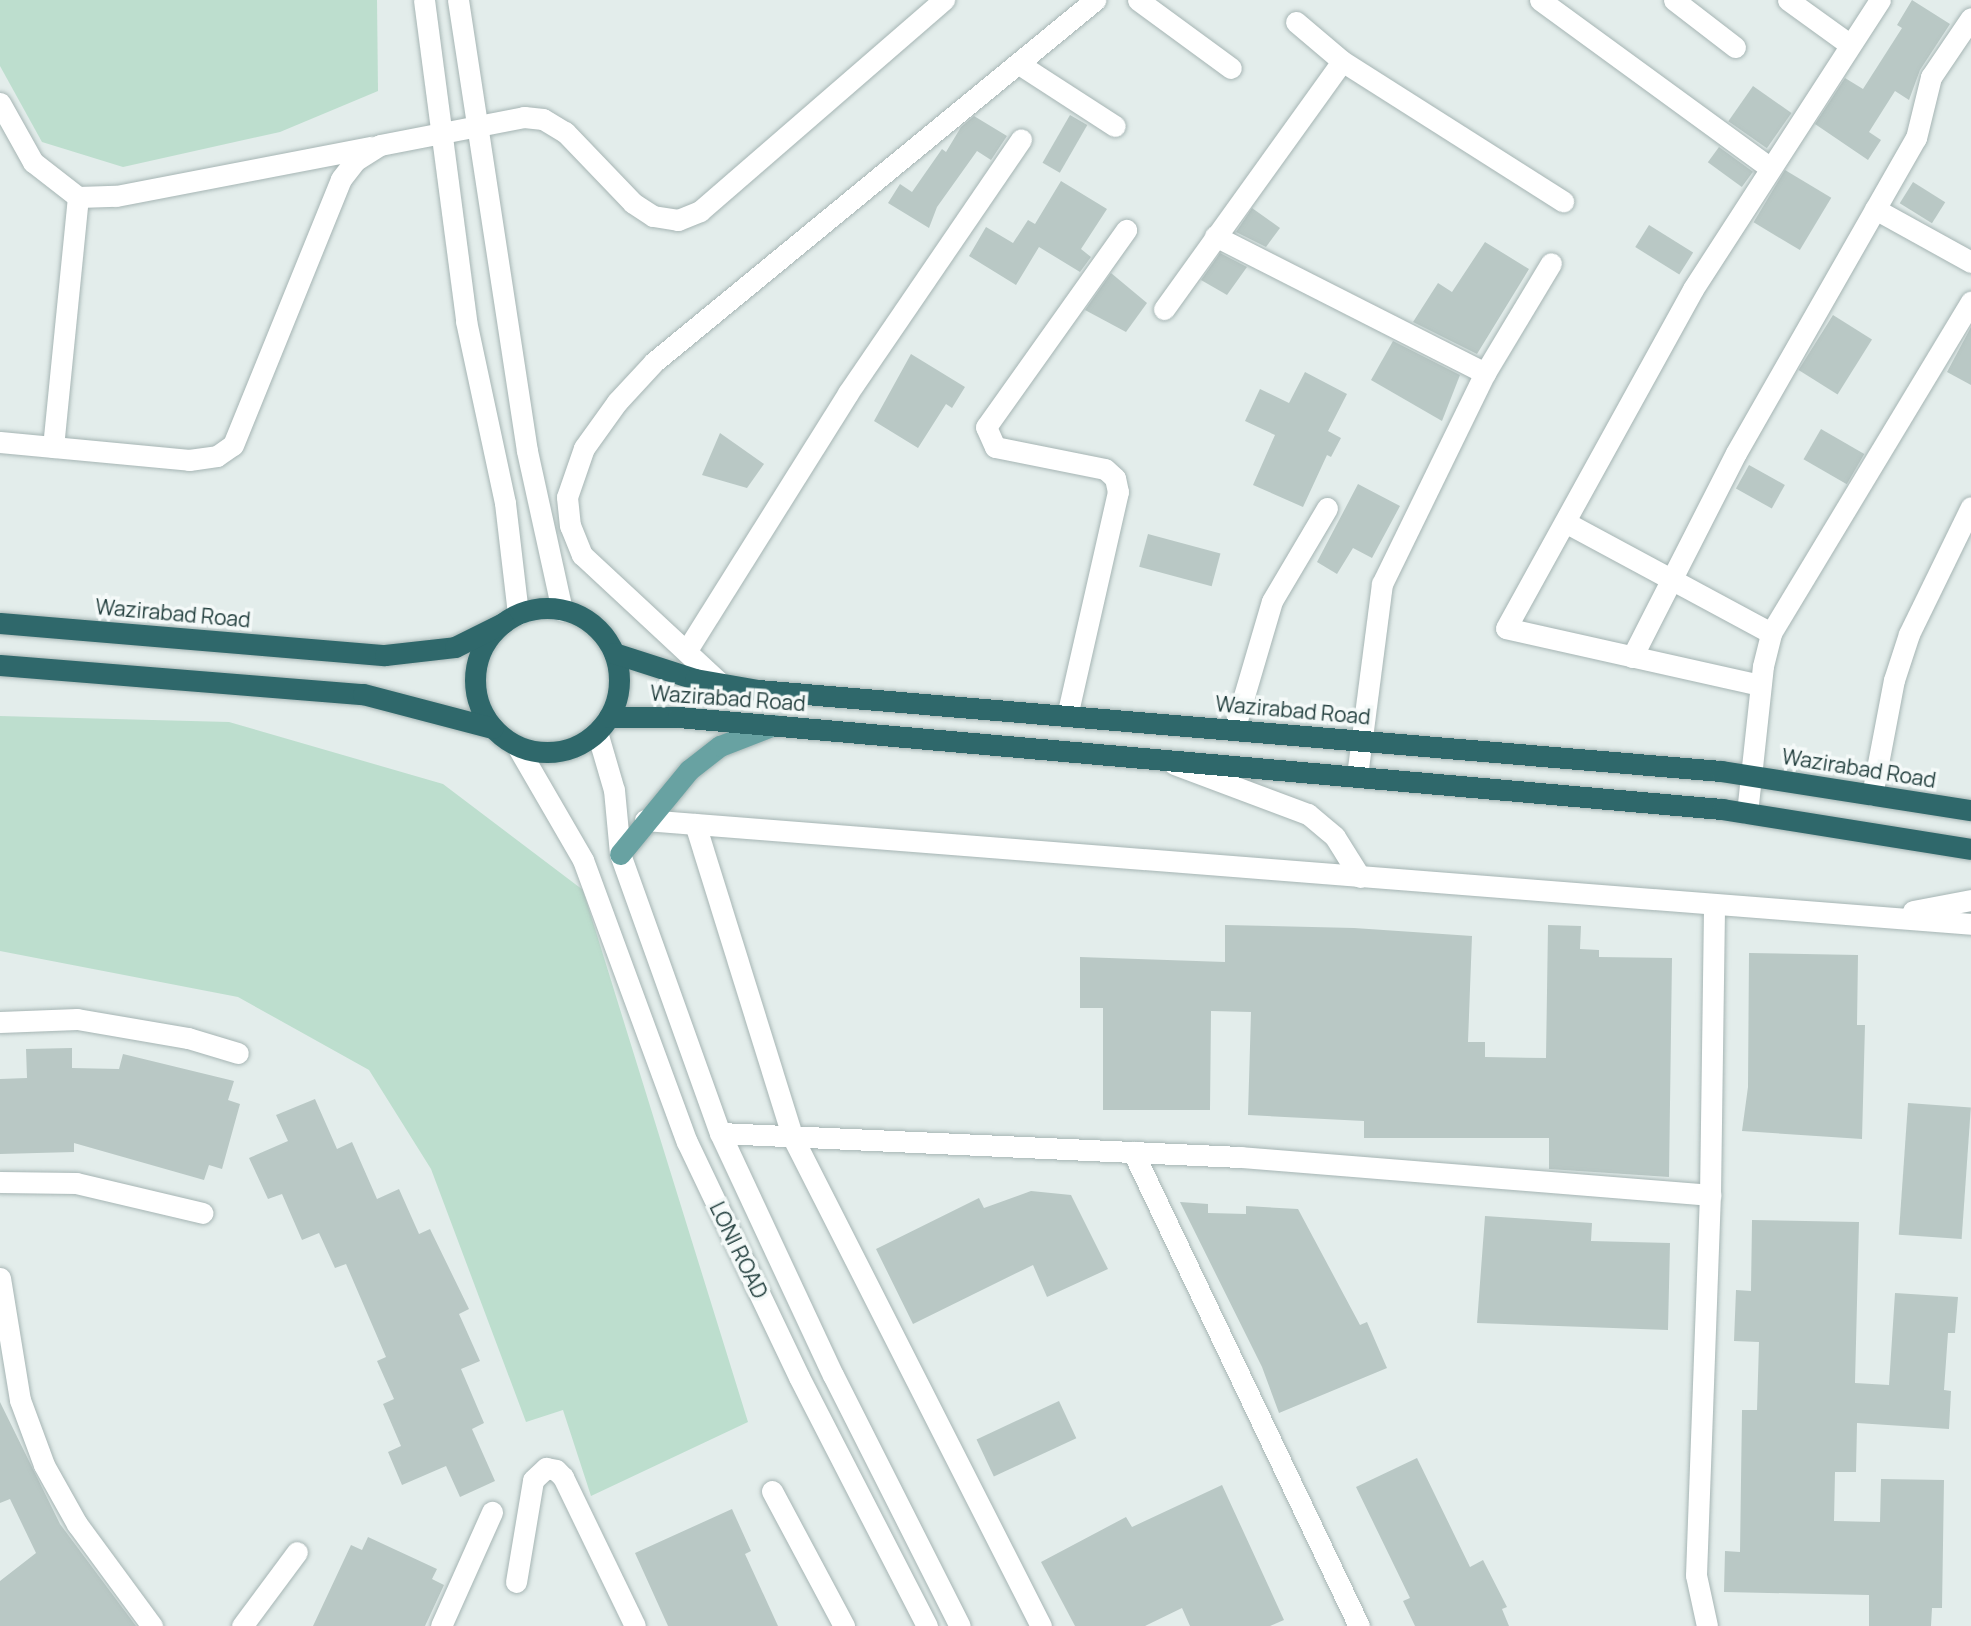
<!DOCTYPE html>
<html>
<head>
<meta charset="utf-8">
<style>
  body { margin:0 }
  #map { position:relative; width:1971px; height:1626px; overflow:hidden; background:#e3edeb; font-family:Manrope,sans-serif }
  div>[style] { position:absolute }
  [style*='--x'] { left:calc(var(--x)*1px); top:calc(var(--y)*1px); width:calc(var(--w)*1px); rotate:calc(var(--a)*1deg) }
  .green>* { inset:0; background:#bddece }
  .building>* { inset:0; background:#b9c8c5; transform-origin:0 0 }
  .roads { filter:drop-shadow(0 0 2px #a6b5b4) drop-shadow(0 0 2px #a6b5b4) }
  .minor>* { height:21px; margin:-10.5px; padding:0 10.5px; transform-origin:10.5px; border-radius:10.5px; background:#fff }
  .major>* { height:21px; margin:-10.5px; padding:0 10.5px; transform-origin:10.5px; border-radius:10.5px; background:#68a2a2 }
  .highway>* { height:21px; margin:-10.5px; padding:0 10.5px; transform-origin:10.5px; border-radius:10.5px; background:#2f686b }
  .highway>.ring { margin:-10.5px; padding:0; box-sizing:content-box; background:none; border:21px solid #2f686b; border-radius:50% }
  span { translate:-50% -50%; white-space:nowrap; text-align:center; line-height:1.15; -webkit-text-stroke:7px #f4f9f8; paint-order:stroke }
  .street-label { font-size:21px; color:#233f3e }
</style>
</head>
<body>
<div id="map">
  <div class="green">
    <i style="clip-path:polygon(0 0,377px 0,378px 91px,280px 132px,123px 167px,42px 142px,0 66px)"></i>
    <i style="clip-path:polygon(0 716px,229px 722px,443px 784px,583px 890px,748px 1422px,591px 1496px,563px 1410px,526px 1422px,431px 1169px,369px 1070px,238px 997px,0 951px)"></i>
  </div>
  <div class="building">
    <i style="clip-path:polygon(1912px 0,1950px 24px,1920px 70px,1909px 100px,1895px 91px,1869px 132px,1881px 140px,1868px 160px,1815px 124px,1845px 78px,1863px 89px,1902px 28px,1897px 25px)"></i>
    <i style="left:1753px;top:86px;width:47px;height:43px;rotate:35deg"></i>
    <i style="left:1070px;top:115px;width:20px;height:55px;rotate:30deg"></i>
    <i style="clip-path:polygon(974px 116px,1007px 136px,991px 160px,977px 151px,937px 207px,929px 228px,888px 203px,900px 184px,912px 192px,942px 149px,946px 152px,961px 127px)"></i>
    <i style="left:1719px;top:147px;width:42px;height:19px;rotate:36deg"></i>
    <i style="left:1785px;top:170px;width:54px;height:61px;rotate:31deg"></i>
    <i style="clip-path:polygon(1061px 181px,1107px 209px,1081px 249px,1091px 257px,1080px 272px,1039px 247px,1016px 285px,969px 256px,986px 227px,1013px 243px,1028px 220px,1035px 224px)"></i>
    <i style="left:1913px;top:182px;width:38px;height:25px;rotate:32deg"></i>
    <i style="clip-path:polygon(1252px 208px,1280px 228px,1266px 247px,1236px 232px)"></i>
    <i style="left:1649px;top:225px;width:52px;height:26px;rotate:32deg"></i>
    <i style="clip-path:polygon(1485px 242px,1529px 269px,1477px 354px,1413px 322px,1438px 283px,1452px 292px)"></i>
    <i style="clip-path:polygon(1220px 253px,1247px 267px,1227px 295px,1201px 280px)"></i>
    <i style="clip-path:polygon(1111px 273px,1147px 303px,1126px 332px,1085px 310px)"></i>
    <i style="left:1833px;top:315px;width:46px;height:65px;rotate:32deg"></i>
    <i style="clip-path:polygon(1971px 327px,1971px 385px,1947px 372px)"></i>
    <i style="clip-path:polygon(1393px 341px,1460px 375px,1442px 421px,1371px 380px)"></i>
    <i style="clip-path:polygon(911px 354px,965px 387px,952px 408px,946px 404px,918px 448px,874px 421px)"></i>
    <i style="clip-path:polygon(1305px 372px,1347px 394px,1328px 431px,1341px 438px,1331px 457px,1327px 455px,1303px 507px,1253px 485px,1275px 435px,1245px 421px,1260px 389px,1289px 403px)"></i>
    <i style="left:1821px;top:429px;width:50px;height:35px;rotate:30deg"></i>
    <i style="clip-path:polygon(720px 433px,764px 464px,747px 488px,702px 475px)"></i>
    <i style="left:1749px;top:465px;width:41px;height:27px;rotate:29deg"></i>
    <i style="clip-path:polygon(1358px 484px,1400px 506px,1372px 558px,1353px 548px,1337px 574px,1317px 562px)"></i>
    <i style="left:1148px;top:534px;width:75px;height:34px;rotate:15deg"></i>
    <i style="clip-path:polygon(1225px 925px,1354px 928px,1472px 936px,1468px 1042px,1485px 1042px,1485px 1057px,1546px 1058px,1548px 925px,1581px 926px,1580px 949px,1599px 950px,1599px 957px,1672px 958px,1669px 1177px,1549px 1169px,1549px 1138px,1364px 1138px,1364px 1121px,1248px 1115px,1251px 1012px,1211px 1011px,1210px 1110px,1103px 1110px,1103px 1008px,1080px 1008px,1080px 957px,1225px 962px)"></i>
    <i style="clip-path:polygon(1749px 953px,1858px 955px,1857px 1025px,1865px 1025px,1862px 1139px,1742px 1131px,1748px 1087px)"></i>
    <i style="clip-path:polygon(72px 1048px,72px 1068px,119px 1069px,123px 1054px,234px 1081px,228px 1100px,240px 1104px,222px 1169px,209px 1165px,204px 1180px,74px 1143px,74px 1152px,0 1154px,0 1079px,27px 1078px,26px 1049px)"></i>
    <i style="clip-path:polygon(315px 1099px,337px 1149px,352px 1142px,377px 1199px,399px 1189px,419px 1234px,430px 1229px,469px 1309px,459px 1314px,480px 1361px,461px 1369px,484px 1423px,472px 1429px,495px 1481px,460px 1497px,446px 1466px,402px 1485px,388px 1452px,401px 1446px,383px 1404px,394px 1399px,377px 1361px,386px 1357px,346px 1264px,335px 1268px,319px 1233px,302px 1240px,282px 1194px,268px 1199px,249px 1158px,288px 1141px,276px 1115px)"></i>
    <i style="left:1908px;top:1103px;width:63px;height:132px;rotate:4deg"></i>
    <i style="clip-path:polygon(1031px 1191px,1071px 1195px,1108px 1269px,1047px 1297px,1033px 1265px,913px 1324px,876px 1249px,979px 1198px,984px 1208px)"></i>
    <i style="clip-path:polygon(1180px 1202px,1208px 1204px,1208px 1213px,1246px 1214px,1246px 1206px,1298px 1209px,1360px 1325px,1367px 1322px,1387px 1368px,1279px 1413px,1262px 1367px)"></i>
    <i style="clip-path:polygon(1485px 1216px,1592px 1223px,1591px 1241px,1670px 1243px,1668px 1330px,1477px 1323px)"></i>
    <i style="clip-path:polygon(1752px 1220px,1859px 1222px,1855px 1383px,1889px 1385px,1895px 1293px,1958px 1297px,1955px 1333px,1948px 1333px,1944px 1390px,1951px 1391px,1949px 1429px,1857px 1423px,1856px 1472px,1835px 1472px,1834px 1521px,1880px 1522px,1881px 1479px,1944px 1480px,1942px 1608px,1932px 1608px,1931px 1626px,1869px 1626px,1869px 1595px,1724px 1592px,1725px 1551px,1740px 1552px,1742px 1410px,1757px 1410px,1759px 1342px,1734px 1341px,1736px 1290px,1751px 1291px)"></i>
    <i style="left:1059px;top:1401px;width:41px;height:91px;rotate:65deg"></i>
    <i style="clip-path:polygon(0 1402px,60px 1524px,136px 1626px,0 1626px,0 1581px,36px 1553px,10px 1499px,0 1503px)"></i>
    <i style="clip-path:polygon(1417px 1458px,1470px 1567px,1483px 1560px,1507px 1607px,1502px 1609px,1509px 1626px,1415px 1626px,1403px 1601px,1410px 1598px,1356px 1487px)"></i>
    <i style="clip-path:polygon(1222px 1485px,1284px 1620px,1270px 1626px,1190px 1626px,1182px 1608px,1145px 1626px,1075px 1626px,1041px 1562px,1126px 1517px,1132px 1527px)"></i>
    <i style="clip-path:polygon(732px 1509px,751px 1551px,745px 1554px,778px 1626px,668px 1626px,635px 1553px)"></i>
    <i style="clip-path:polygon(368px 1537px,437px 1569px,432px 1579px,444px 1585px,425px 1626px,313px 1626px,351px 1545px,362px 1550px)"></i>
  </div>
  <div class="roads">
    <div class="minor">
      <i style="--x:424;--y:0;--w:324;--a:82.5"></i>
      <i style="--x:466;--y:321;--w:186;--a:77.9"></i>
      <i style="--x:505;--y:503;--w:112;--a:83.3"></i>
      <i style="--x:458;--y:0;--w:456;--a:81.3"></i>
      <i style="--x:527;--y:451;--w:163;--a:77.6"></i>
      <i style="--x:1138;--y:0;--w:115;--a:36.2"></i>
      <i style="--x:1540;--y:0;--w:285;--a:36.1"></i>
      <i style="--x:1674;--y:0;--w:77;--a:37.6"></i>
      <i style="--x:1788;--y:0;--w:75;--a:35.8"></i>
      <i style="--x:1296;--y:22;--w:60;--a:40.3"></i>
      <i style="--x:1342;--y:61;--w:262;--a:32.4"></i>
      <i style="--x:1019;--y:64;--w:114;--a:32.9"></i>
      <i style="--x:0;--y:103;--w:68;--a:60.8"></i>
      <i style="--x:33;--y:162;--w:57;--a:37.9"></i>
      <i style="--x:78;--y:197;--w:38;--a:-2"></i>
      <i style="--x:116;--y:196;--w:260;--a:-10.9"></i>
      <i style="--x:1875;--y:209;--w:110;--a:28.9"></i>
      <i style="--x:1215;--y:236;--w:303;--a:26.9"></i>
      <i style="--x:1164;--y:309;--w:305;--a:-54.3"></i>
      <i style="--x:0;--y:442;--w:190;--a:5.4"></i>
      <i style="--x:189;--y:460;--w:28;--a:-8"></i>
      <i style="--x:217;--y:456;--w:19;--a:-35"></i>
      <i style="--x:233;--y:445;--w:287;--a:-67.9"></i>
      <i style="--x:341;--y:179;--w:24;--a:-52"></i>
      <i style="--x:356;--y:160;--w:28;--a:-32"></i>
      <i style="--x:380;--y:145;--w:147;--a:-11"></i>
      <i style="--x:524;--y:117;--w:19;--a:6"></i>
      <i style="--x:543;--y:119;--w:26;--a:31"></i>
      <i style="--x:565;--y:132;--w:98;--a:46.2"></i>
      <i style="--x:633;--y:203;--w:24;--a:33"></i>
      <i style="--x:653;--y:216;--w:25;--a:9"></i>
      <i style="--x:678;--y:220;--w:24;--a:-22"></i>
      <i style="--x:700;--y:211;--w:323;--a:-40.9"></i>
      <i style="--x:53;--y:447;--w:251;--a:-84.3"></i>
      <i style="--x:1565;--y:522;--w:234;--a:28.3"></i>
      <i style="--x:687;--y:650;--w:303;--a:-57.9"></i>
      <i style="--x:848;--y:393;--w:307;--a:-55.7"></i>
      <i style="--x:1632;--y:657;--w:229;--a:-63"></i>
      <i style="--x:1736;--y:453;--w:363;--a:-60.3"></i>
      <i style="--x:1916;--y:138;--w:63;--a:-76.2"></i>
      <i style="--x:1931;--y:77;--w:71;--a:-55.9"></i>
      <i style="--x:721;--y:684;--w:190;--a:-137.1"></i>
      <i style="--x:582;--y:555;--w:31;--a:-112"></i>
      <i style="--x:570;--y:526;--w:29;--a:-96"></i>
      <i style="--x:567;--y:497;--w:52;--a:-70.9"></i>
      <i style="--x:584;--y:448;--w:57;--a:-54.3"></i>
      <i style="--x:617;--y:402;--w:54;--a:-47.2"></i>
      <i style="--x:654;--y:362;--w:571;--a:-39.38"></i>
      <i style="--x:1760;--y:685;--w:260;--a:-167.4"></i>
      <i style="--x:1506;--y:628;--w:387;--a:-61.1"></i>
      <i style="--x:1693;--y:289;--w:344;--a:-57.1"></i>
      <i style="--x:1067;--y:716;--w:230;--a:-77.2"></i>
      <i style="--x:1118;--y:492;--w:14;--a:-102"></i>
      <i style="--x:1115;--y:478;--w:13;--a:-138"></i>
      <i style="--x:1105;--y:469;--w:112;--a:-168.7"></i>
      <i style="--x:995;--y:447;--w:22;--a:-114"></i>
      <i style="--x:986;--y:427;--w:242;--a:-54.6"></i>
      <i style="--x:1234;--y:730;--w:134;--a:-73.6"></i>
      <i style="--x:1272;--y:601;--w:108;--a:-59.4"></i>
      <i style="--x:597;--y:732;--w:60;--a:73.7"></i>
      <i style="--x:614;--y:790;--w:64;--a:84.6"></i>
      <i style="--x:620;--y:854;--w:296;--a:70.3"></i>
      <i style="--x:720;--y:1133;--w:267;--a:65"></i>
      <i style="--x:833;--y:1375;--w:281;--a:63.2"></i>
      <i style="--x:517;--y:746;--w:132;--a:59.9"></i>
      <i style="--x:583;--y:860;--w:301;--a:69.8"></i>
      <i style="--x:687;--y:1142;--w:260;--a:64.5"></i>
      <i style="--x:799;--y:1377;--w:280;--a:62.8"></i>
      <i style="--x:1174;--y:764;--w:143;--a:20.5"></i>
      <i style="--x:1308;--y:814;--w:35;--a:40"></i>
      <i style="--x:1335;--y:837;--w:47;--a:58"></i>
      <i style="--x:1357;--y:776;--w:194;--a:-82.6"></i>
      <i style="--x:1382;--y:584;--w:235;--a:-64"></i>
      <i style="--x:1485;--y:373;--w:128;--a:-59"></i>
      <i style="--x:1872;--y:795;--w:117;--a:-79.2"></i>
      <i style="--x:1894;--y:680;--w:48;--a:-71.9"></i>
      <i style="--x:1909;--y:634;--w:141;--a:-64"></i>
      <i style="--x:1747;--y:813;--w:148;--a:-83.8"></i>
      <i style="--x:1763;--y:666;--w:34;--a:-76"></i>
      <i style="--x:1771;--y:633;--w:387;--a:-58.9"></i>
      <i style="--x:645;--y:820;--w:1330;--a:4.48"></i>
      <i style="--x:695;--y:824;--w:329;--a:72.7"></i>
      <i style="--x:793;--y:1138;--w:547;--a:63.06"></i>
      <i style="--x:1913;--y:911;--w:59;--a:-10.7"></i>
      <i style="--x:0;--y:1022;--w:77;--a:-2.2"></i>
      <i style="--x:77;--y:1019;--w:113;--a:9.7"></i>
      <i style="--x:188;--y:1038;--w:52;--a:16.7"></i>
      <i style="--x:720;--y:1133;--w:521;--a:2.64"></i>
      <i style="--x:1240;--y:1157;--w:472;--a:4.6"></i>
      <i style="--x:1133;--y:1152;--w:525;--a:64.51"></i>
      <i style="--x:0;--y:1182;--w:76;--a:0.8"></i>
      <i style="--x:76;--y:1183;--w:130;--a:13.3"></i>
      <i style="--x:0;--y:1278;--w:124;--a:80.7"></i>
      <i style="--x:20;--y:1400;--w:69;--a:69.7"></i>
      <i style="--x:44;--y:1465;--w:68;--a:60.8"></i>
      <i style="--x:77;--y:1524;--w:127;--a:53.7"></i>
      <i style="--x:772;--y:1491;--w:153;--a:61.9"></i>
      <i style="--x:516;--y:1582;--w:103;--a:-80.5"></i>
      <i style="--x:533;--y:1480;--w:18;--a:-43"></i>
      <i style="--x:546;--y:1468;--w:10;--a:11"></i>
      <i style="--x:556;--y:1470;--w:10;--a:45"></i>
      <i style="--x:563;--y:1477;--w:165;--a:64.2"></i>
      <i style="--x:242;--y:1626;--w:92;--a:-53.4"></i>
      <i style="--x:441;--y:1626;--w:125;--a:-65.9"></i>
      <i style="--x:1707;--y:1626;--w:52;--a:-102.2"></i>
      <i style="--x:1696;--y:1575;--w:380;--a:-87.9"></i>
      <i style="--x:1710;--y:1195;--w:290;--a:-89.2"></i>
    </div>
    <div class="major">
      <i style="--x:620;--y:854;--w:109;--a:-50.6"></i>
      <i style="--x:689;--y:770;--w:39;--a:-38"></i>
      <i style="--x:720;--y:746;--w:58;--a:-21.3"></i>
    </div>
    <div class="highway">
      <i class="ring" style="left:475px;top:608px;width:123px;height:123px"></i>
      <i style="--x:0;--y:623;--w:386;--a:4.8"></i>
      <i style="--x:385;--y:655;--w:70;--a:-6.5"></i>
      <i style="--x:455;--y:647;--w:54;--a:-26.6"></i>
      <i style="--x:614;--y:653;--w:85;--a:17.8"></i>
      <i style="--x:695;--y:679;--w:64;--a:9.9"></i>
      <i style="--x:758;--y:690;--w:966;--a:4.81"></i>
      <i style="--x:1721;--y:771;--w:253;--a:8.9"></i>
      <i style="--x:0;--y:665;--w:364;--a:4.6"></i>
      <i style="--x:363;--y:694;--w:134;--a:14.7"></i>
      <i style="--x:609;--y:717;--w:69;--a:0"></i>
      <i style="--x:678;--y:717;--w:1048;--a:5.04"></i>
      <i style="--x:1722;--y:809;--w:252;--a:9.1"></i>
    </div>
  </div>
  <div class="street-label">
    <span style="left:173px;top:613px;rotate:5deg">Wazirabad Road</span>
    <span style="left:728px;top:698px;rotate:4deg">Wazirabad Road</span>
    <span style="left:1293px;top:710px;rotate:5deg">Wazirabad Road</span>
    <span style="left:1859px;top:768px;rotate:9deg">Wazirabad Road</span>
    <span style="left:739px;top:1250px;rotate:64deg">LONI ROAD</span>
  </div>
</div>
</body>
</html>
